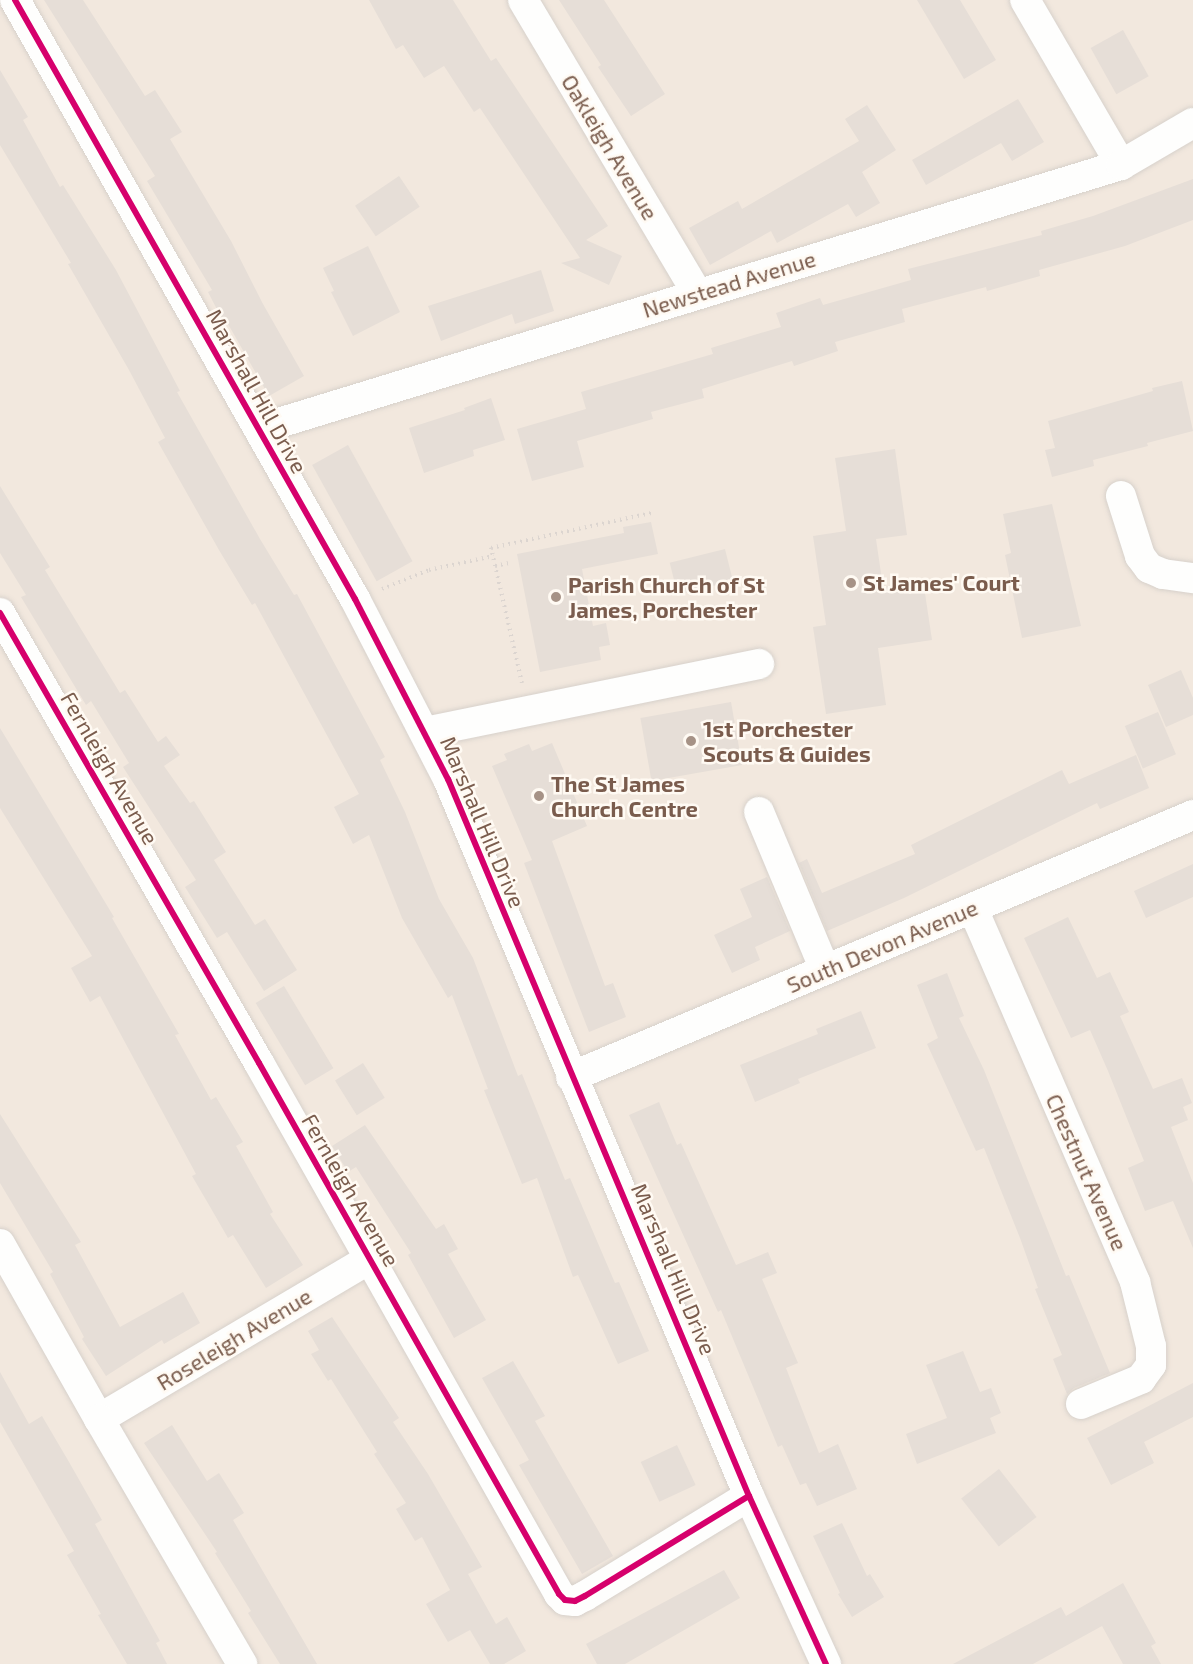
<!DOCTYPE html>
<html>
<head>
<meta charset="utf-8">
<style>
  body { margin:0 }
  #map { position:relative; width:1193px; height:1664px; overflow:hidden; background:#f9f5f0; font-family:"Exo 2",sans-serif }
  div>[style] { position:absolute }
  [style*='--x'] { left:calc(var(--x)*1px); top:calc(var(--y)*1px); width:calc(var(--w)*1px); rotate:calc(var(--a)*1deg) }
  .residential>* { inset:0; background:#f2e8de; transform-origin:0 0 }
  .building>* { inset:0; background:#e6ded7; transform-origin:0 0 }
  .path>* { height:4px; margin-top:-2px; transform-origin:0; background:repeating-linear-gradient(90deg,#dcd5d0 0 1.5px,transparent 0 6px) }
  .roads { filter:drop-shadow(0 0 2px #d7d1cb) drop-shadow(0 0 2px #d7d1cb) }
  .minor>* { height:30px; margin:-15px; padding:0 15px; transform-origin:15px; border-radius:15px; background:#fefefd }
  .cycleway>* { height:6px; margin:-3px; padding:0 3px; transform-origin:3px; border-radius:3px; background:#d6006c }
  .dots>* { width:16px; height:16px; translate:-50% -50%; box-sizing:border-box; border:3px solid #fffaf3; border-radius:50% }
  span { translate:-50% -50%; white-space:nowrap; text-align:center; line-height:1.15; -webkit-text-stroke:5px #fffaf3; paint-order:stroke }
  .street-label { font-size:22px; color:#7a5c4d }
  .poi-label { font-size:22px; color:#7a5c4d; font-weight:700 }
  .left { translate:0 -50%; text-align:left }
</style>
</head>
<body>
<div id="map">
  <div class="residential">
    <i style="left:0;top:0;width:1193px;height:1664px"></i>
  </div>
  <div class="building">
    <i style="clip-path:polygon(44px 0,83px 0,145px 96px,155px 90px,182px 132px,170px 139px,231px 241px,263px 304px,304px 376px,269px 396px,228px 324px,225px 325px,208px 292px,212px 290px,147px 181px,155px 176px)"></i>
    <i style="clip-path:polygon(369px 0,453px 0,491px 61px,496px 58px,608px 226px,586px 240px,622px 256px,609px 285px,561px 263px,580px 258px,480px 108px,474px 112px,444px 66px,424px 78px,403px 45px,396px 49px)"></i>
    <i style="clip-path:polygon(559px 0,604px 0,665px 94px,631px 116px,598px 67px,601px 65px)"></i>
    <i style="clip-path:polygon(917px 0,960px 0,996px 60px,964px 79px)"></i>
    <i style="left:1123px;top:30px;width:53px;height:37px;rotate:61deg"></i>
    <i style="clip-path:polygon(0 70px,28px 117px,23px 120px,60px 187px,63px 185px,116px 270px,180px 391px,177px 392px,260px 539px,294px 595px,297px 594px,385px 757px,380px 760px,405px 812px,439px 899px,473px 958px,518px 1076px,522px 1074px,565px 1180px,570px 1178px,615px 1283px,619px 1282px,649px 1351px,618px 1364px,578px 1275px,573px 1277px,537px 1178px,522px 1184px,484px 1090px,488px 1089px,452px 995px,448px 998px,402px 918px,369px 835px,353px 844px,334px 807px,359px 794px,255px 603px,252px 605px,219px 550px,158px 442px,165px 438px,129px 370px,68px 264px,71px 263px,0 145px)"></i>
    <i style="clip-path:polygon(1018px 99px,1044px 142px,1012px 161px,1001px 143px,926px 185px,912px 160px)"></i>
    <i style="clip-path:polygon(867px 105px,896px 150px,862px 172px,880px 203px,856px 217px,848px 204px,777px 243px,771px 231px,710px 265px,689px 228px,738px 201px,742px 209px,859px 141px,845px 119px)"></i>
    <i style="left:399px;top:176px;width:37px;height:53px;rotate:56deg"></i>
    <i style="clip-path:polygon(1193px 179px,1193px 220px,1125px 246px,1039px 270px,1040px 276px,987px 291px,986px 287px,902px 309px,905px 322px,835px 342px,838px 351px,794px 366px,792px 361px,702px 389px,704px 398px,651px 412px,653px 419px,577px 441px,584px 467px,532px 481px,517px 429px,586px 409px,581px 392px,713px 354px,711px 348px,781px 327px,776px 313px,820px 298px,823px 305px,911px 280px,908px 269px,1042px 235px,1041px 231px,1093px 216px)"></i>
    <i style="clip-path:polygon(368px 246px,400px 312px,353px 336px,331px 292px,334px 291px,323px 268px)"></i>
    <i style="clip-path:polygon(541px 270px,554px 311px,515px 324px,512px 314px,441px 341px,428px 306px)"></i>
    <i style="clip-path:polygon(1182px 381px,1193px 431px,1147px 443px,1148px 446px,1093px 460px,1094px 466px,1052px 477px,1045px 450px,1055px 448px,1048px 421px,1153px 391px,1152px 388px)"></i>
    <i style="clip-path:polygon(491px 398px,505px 440px,473px 450px,474px 456px,424px 473px,409px 428px,465px 410px,464px 408px)"></i>
    <i style="left:348px;top:445px;width:133px;height:41px;rotate:61deg"></i>
    <i style="clip-path:polygon(895px 449px,907px 535px,876px 539px,883px 587px,923px 580px,932px 640px,878px 648px,886px 705px,826px 714px,813px 627px,826px 625px,813px 536px,846px 531px,835px 458px)"></i>
    <i style="clip-path:polygon(0 486px,50px 567px,45px 570px,120px 693px,125px 690px,158px 742px,166px 736px,180px 755px,164px 766px,190px 803px,194px 801px,226px 852px,214px 860px,255px 925px,265px 919px,297px 970px,264px 991px,227px 932px,217px 938px,185px 887px,196px 880px,123px 767px,129px 763px,91px 701px,86px 705px,21px 597px,26px 595px,0 553px)"></i>
    <i style="clip-path:polygon(1052px 504px,1081px 626px,1022px 638px,1005px 555px,1011px 553px,1003px 514px)"></i>
    <i style="clip-path:polygon(651px 522px,658px 554px,582px 569px,593px 626px,606px 623px,610px 645px,599px 647px,601px 660px,540px 672px,517px 554px,624px 533px,623px 527px)"></i>
    <i style="left:725px;top:549px;width:33px;height:57px;rotate:76deg"></i>
    <i style="clip-path:polygon(1181px 670px,1193px 698px,1193px 715px,1166px 727px,1148px 685px)"></i>
    <i style="left:731px;top:702px;width:64px;height:92px;rotate:80deg"></i>
    <i style="left:1158px;top:712px;width:46px;height:36px;rotate:67deg"></i>
    <i style="clip-path:polygon(0 728px,114px 917px,112px 918px,179px 1034px,175px 1035px,211px 1100px,216px 1097px,243px 1142px,236px 1146px,273px 1212px,270px 1214px,303px 1265px,266px 1288px,233px 1235px,228px 1238px,209px 1205px,192px 1176px,196px 1174px,100px 996px,90px 1002px,71px 968px,92px 956px,0 808px)"></i>
    <i style="clip-path:polygon(552px 743px,587px 826px,552px 841px,605px 986px,613px 983px,626px 1017px,589px 1032px,524px 863px,532px 860px,492px 766px,507px 760px,504px 754px,529px 744px,532px 751px)"></i>
    <i style="clip-path:polygon(1136px 755px,1149px 788px,1100px 809px,1097px 803px,904px 898px,827px 931px,799px 863px,807px 859px,822px 893px,915px 854px,911px 845px,1062px 770px,1069px 784px)"></i>
    <i style="clip-path:polygon(1193px 864px,1193px 897px,1146px 918px,1134px 891px)"></i>
    <i style="clip-path:polygon(767px 877px,790px 931px,755px 947px,760px 960px,732px 973px,714px 935px,752px 917px,740px 889px)"></i>
    <i style="clip-path:polygon(1068px 917px,1097px 978px,1110px 972px,1129px 1012px,1120px 1016px,1153px 1089px,1182px 1078px,1192px 1103px,1183px 1107px,1188px 1120px,1171px 1127px,1193px 1183px,1193px 1248px,1173px 1201px,1145px 1211px,1128px 1168px,1144px 1161px,1108px 1071px,1090px 1030px,1071px 1038px,1024px 938px)"></i>
    <i style="clip-path:polygon(947px 973px,964px 1016px,959px 1018px,984px 1070px,1066px 1276px,1069px 1275px,1110px 1373px,1074px 1388px,1067px 1394px,1053px 1359px,1062px 1355px,1035px 1289px,1038px 1288px,1020px 1238px,984px 1148px,976px 1151px,927px 1044px,938px 1038px,917px 985px)"></i>
    <i style="left:284px;top:986px;width:96px;height:33px;rotate:59deg"></i>
    <i style="clip-path:polygon(861px 1011px,876px 1048px,798px 1079px,800px 1083px,755px 1102px,740px 1065px,818px 1034px,816px 1029px)"></i>
    <i style="left:363px;top:1063px;width:41px;height:33px;rotate:58deg"></i>
    <i style="clip-path:polygon(659px 1102px,677px 1145px,681px 1143px,736px 1265px,768px 1252px,777px 1273px,762px 1279px,798px 1363px,786px 1368px,819px 1453px,838px 1444px,857px 1489px,817px 1506px,806px 1483px,800px 1485px,782px 1445px,778px 1447px,721px 1310px,718px 1312px,629px 1115px)"></i>
    <i style="clip-path:polygon(0 1114px,81px 1242px,75px 1245px,120px 1327px,183px 1292px,200px 1323px,164px 1344px,162px 1340px,106px 1376px,82px 1339px,84px 1337px,50px 1274px,53px 1272px,0 1183px)"></i>
    <i style="clip-path:polygon(365px 1125px,436px 1229px,444px 1224px,458px 1249px,448px 1254px,486px 1320px,454px 1338px,408px 1255px,411px 1253px,356px 1167px,348px 1172px,332px 1146px)"></i>
    <i style="clip-path:polygon(332px 1317px,399px 1418px,393px 1422px,428px 1474px,482px 1567px,468px 1574px,496px 1624px,507px 1617px,526px 1651px,504px 1664px,490px 1664px,470px 1630px,448px 1642px,426px 1604px,450px 1590px,422px 1537px,415px 1541px,396px 1509px,406px 1503px,374px 1454px,377px 1452px,331px 1379px,328px 1381px,311px 1354px,319px 1350px,308px 1331px)"></i>
    <i style="clip-path:polygon(963px 1351px,980px 1392px,991px 1388px,1001px 1413px,990px 1418px,996px 1433px,917px 1464px,906px 1434px,947px 1418px,926px 1365px)"></i>
    <i style="clip-path:polygon(513px 1361px,545px 1416px,535px 1421px,613px 1556px,582px 1574px,519px 1465px,529px 1460px,482px 1378px)"></i>
    <i style="clip-path:polygon(0 1372px,29px 1424px,42px 1416px,69px 1462px,102px 1520px,95px 1524px,160px 1641px,156px 1643px,167px 1664px,127px 1664px,98px 1615px,101px 1614px,67px 1555px,74px 1551px,0 1422px)"></i>
    <i style="clip-path:polygon(1193px 1383px,1193px 1417px,1144px 1442px,1154px 1463px,1111px 1485px,1087px 1438px)"></i>
    <i style="clip-path:polygon(172px 1425px,207px 1481px,219px 1473px,244px 1513px,233px 1520px,317px 1664px,280px 1664px,248px 1613px,251px 1611px,215px 1553px,217px 1552px,144px 1443px)"></i>
    <i style="left:677px;top:1445px;width:44px;height:40px;rotate:65deg"></i>
    <i style="left:999px;top:1469px;width:61px;height:48px;rotate:52deg"></i>
    <i style="clip-path:polygon(842px 1523px,867px 1576px,870px 1574px,884px 1597px,852px 1617px,838px 1594px,840px 1593px,813px 1536px)"></i>
    <i style="clip-path:polygon(724px 1570px,740px 1598px,625px 1664px,597px 1664px,586px 1644px)"></i>
    <i style="clip-path:polygon(1123px 1583px,1156px 1643px,1151px 1646px,1161px 1664px,1123px 1664px,1102px 1626px,1033px 1664px,953px 1664px,1061px 1607px,1066px 1616px)"></i>
  </div>
  <div class="path">
    <i style="--x:495;--y:566;--w:14;--a:-12"></i>
    <i style="--x:382;--y:589;--w:51;--a:-22"></i>
    <i style="--x:429;--y:570;--w:66;--a:-12.3"></i>
    <i style="--x:522;--y:683;--w:139;--a:-102.9"></i>
    <i style="--x:491;--y:548;--w:164;--a:-12.3"></i>
  </div>
  <div class="roads">
    <div class="minor">
      <i style="--x:15;--y:0;--w:689;--a:60.42"></i>
      <i style="--x:355;--y:599;--w:203;--a:62.7"></i>
      <i style="--x:448;--y:779;--w:778;--a:67.23"></i>
      <i style="--x:749;--y:1496;--w:185;--a:65.4"></i>
      <i style="--x:523;--y:0;--w:341;--a:59.3"></i>
      <i style="--x:1025;--y:0;--w:191;--a:59.8"></i>
      <i style="--x:259;--y:429;--w:902;--a:-17.03"></i>
      <i style="--x:1121;--y:165;--w:83;--a:-30.3"></i>
      <i style="--x:1121;--y:496;--w:63;--a:72.4"></i>
      <i style="--x:1140;--y:556;--w:15;--a:53"></i>
      <i style="--x:1149;--y:568;--w:15;--a:23"></i>
      <i style="--x:1163;--y:574;--w:30;--a:8"></i>
      <i style="--x:0;--y:613;--w:519;--a:60.08"></i>
      <i style="--x:259;--y:1063;--w:610;--a:60.53"></i>
      <i style="--x:559;--y:1594;--w:8;--a:45"></i>
      <i style="--x:565;--y:1600;--w:10;--a:6"></i>
      <i style="--x:575;--y:1601;--w:11;--a:-27"></i>
      <i style="--x:585;--y:1596;--w:192;--a:-31.4"></i>
      <i style="--x:425;--y:732;--w:341;--a:-11.5"></i>
      <i style="--x:759;--y:812;--w:171;--a:67.3"></i>
      <i style="--x:973;--y:909;--w:407;--a:66.5"></i>
      <i style="--x:1135;--y:1282;--w:66;--a:76"></i>
      <i style="--x:1151;--y:1346;--w:19;--a:90"></i>
      <i style="--x:1151;--y:1365;--w:17;--a:126"></i>
      <i style="--x:1141;--y:1379;--w:65;--a:157.4"></i>
      <i style="--x:571;--y:1077;--w:675;--a:-22.84"></i>
      <i style="--x:0;--y:1244;--w:201;--a:60.5"></i>
      <i style="--x:99;--y:1419;--w:315;--a:-30.6"></i>
      <i style="--x:99;--y:1419;--w:284;--a:59.7"></i>
    </div>
  </div>
  <div class="cycleway">
    <i style="--x:15;--y:0;--w:689;--a:60.42"></i>
    <i style="--x:355;--y:599;--w:203;--a:62.7"></i>
    <i style="--x:448;--y:779;--w:778;--a:67.23"></i>
    <i style="--x:749;--y:1496;--w:185;--a:65.4"></i>
    <i style="--x:0;--y:613;--w:519;--a:60.08"></i>
    <i style="--x:259;--y:1063;--w:610;--a:60.53"></i>
    <i style="--x:559;--y:1594;--w:8;--a:45"></i>
    <i style="--x:565;--y:1600;--w:10;--a:6"></i>
    <i style="--x:575;--y:1601;--w:11;--a:-27"></i>
    <i style="--x:585;--y:1596;--w:192;--a:-31.4"></i>
  </div>
  <div class="dots">
    <i style="left:851px;top:583px;background:#a69286"></i>
    <i style="left:556px;top:597px;background:#a69286"></i>
    <i style="left:691px;top:741px;background:#a69286"></i>
    <i style="left:539px;top:796px;background:#a69286"></i>
  </div>
  <div class="street-label">
    <span style="left:610px;top:147px;rotate:59deg">Oakleigh Avenue</span>
    <span style="left:729px;top:284px;rotate:-17deg">Newstead Avenue</span>
    <span style="left:257px;top:391px;rotate:61deg">Marshall Hill Drive</span>
    <span style="left:110px;top:768px;rotate:60deg">Fernleigh Avenue</span>
    <span style="left:483px;top:822px;rotate:67deg">Marshall Hill Drive</span>
    <span style="left:882px;top:946px;rotate:-23deg">South Devon Avenue</span>
    <span style="left:1087px;top:1172px;rotate:66deg">Chestnut Avenue</span>
    <span style="left:351px;top:1190px;rotate:60deg">Fernleigh Avenue</span>
    <span style="left:674px;top:1269px;rotate:67deg">Marshall Hill Drive</span>
    <span style="left:234px;top:1339px;rotate:-31deg">Roseleigh Avenue</span>
  </div>
  <div class="poi-label">
    <span class="left" style="left:863px;top:583px">St James' Court</span>
    <span class="left" style="left:568px;top:597px">Parish Church of St<br>James, Porchester</span>
    <span class="left" style="left:703px;top:741px">1st Porchester<br>Scouts &amp; Guides</span>
    <span class="left" style="left:551px;top:796px">The St James<br>Church Centre</span>
  </div>
</div>
</body>
</html>
